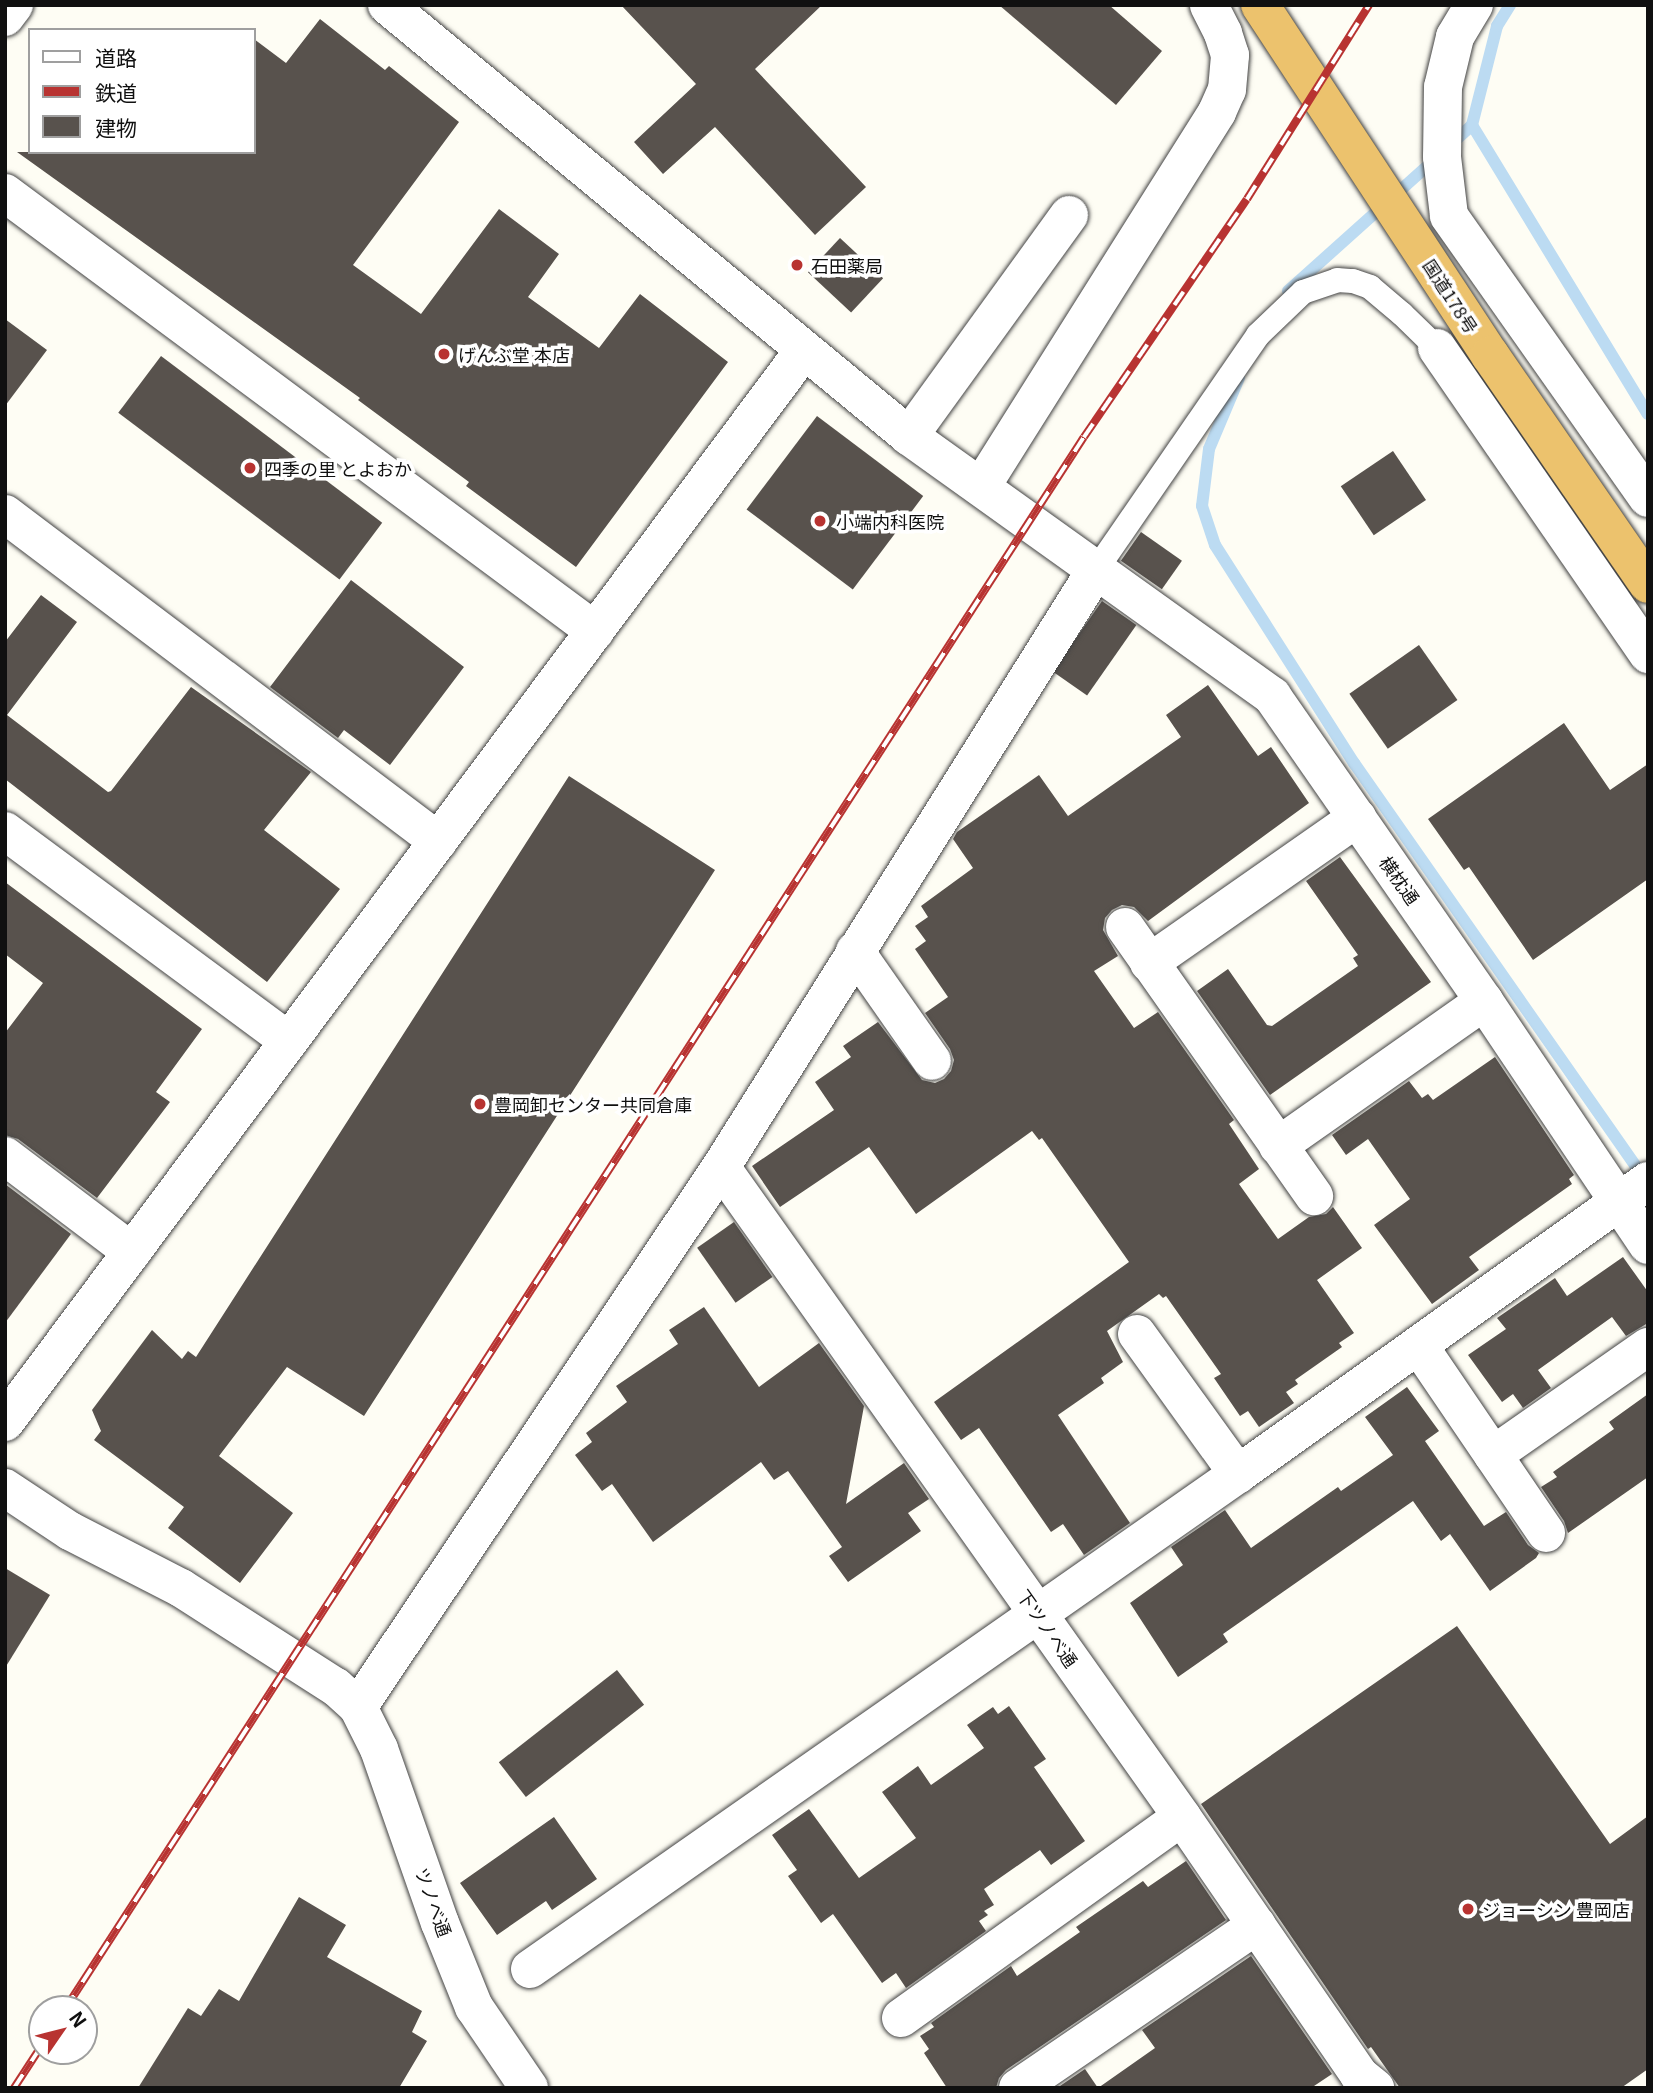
<!DOCTYPE html>
<html>
<head>
<meta charset="utf-8">
<style>
  body { margin:0 }
  #map { position:relative; width:1653px; height:2093px; overflow:hidden; background:#fefdf4; font-family:Georgia,"Noto Sans JP",serif }
  div>[style] { position:absolute }
  [style*='--x'] { left:calc(var(--x)*1px); top:calc(var(--y)*1px); width:calc(var(--w)*1px); rotate:calc(var(--a)*1deg) }
  .stream>* { height:12px; margin:-6px; padding:0 6px; transform-origin:6px; border-radius:6px; background:#bcdbf2 }
  .building>* { inset:0; background:#58524d; transform-origin:0 0 }
  .roads { filter:drop-shadow(0 0 2px #434343) drop-shadow(0 0 2px #434343) }
  .service>* { height:24px; margin:-12px; padding:0 12px; transform-origin:12px; border-radius:12px; background:#fff }
  .minor>* { height:38px; margin:-19px; padding:0 19px; transform-origin:19px; border-radius:19px; background:#fff }
  .tertiary>* { height:38px; margin:-19px; padding:0 19px; transform-origin:19px; border-radius:19px; background:#fff }
  .trunk>* { height:38px; margin:-19px; padding:0 19px; transform-origin:19px; border-radius:19px; background:#ecc26d }
  .rail>* { height:8px; margin-top:-4px; transform-origin:0; background:repeating-linear-gradient(90deg,#fff 0 16px,#b83331 0 32px); box-sizing:border-box; border-block:2px solid #b83331 }
  .dots>* { width:19px; height:19px; translate:-50% -50%; box-sizing:border-box; border:4px solid #fff; border-radius:50% }
  span { translate:-50% -50%; white-space:nowrap; text-align:center; line-height:1.15; -webkit-text-stroke:7px #fff; paint-order:stroke }
  .poi-label { font-size:18px; color:#101010 }
  .left { translate:0 -50%; text-align:left }
  .street-label { font-size:18px; color:#101010 }
  .frame { position:absolute; inset:0; border:7px solid #101010; pointer-events:none }
  .legend { position:absolute; left:28px; top:28px; width:228px; height:126px; box-sizing:border-box; background:#fff; border:2px solid #9f9f9f; margin:0; padding:9px 12px; list-style:none; font-size:21px; color:#101010 }
  .legend li { display:flex; align-items:center; gap:14px; height:35px }
  .legend b { width:35px; border:2px solid #9f9f9f }
  .north { position:absolute; left:28px; top:1995px; width:70px; height:70px; box-sizing:border-box; background:#fff; border:2px solid #9f9f9f; border-radius:50%; rotate:55deg; font-size:19px; font-weight:700; line-height:28px; text-align:center; color:#101010 }
  .north::after { content:''; display:block; margin:auto; width:24px; height:32px; background:#b83331; clip-path:polygon(50% 0,100% 100%,50% 72%,0 100%) }
</style>
</head>
<body>
<div id="map">
  <div class="stream">
    <i style="--x:1472;--y:125;--w:338;--a:58.7"></i>
    <i style="--x:1450;--y:145;--w:30;--a:-42"></i>
    <i style="--x:1472;--y:125;--w:102;--a:-75.8"></i>
    <i style="--x:1497;--y:26;--w:25;--a:-58"></i>
    <i style="--x:1288;--y:291;--w:199;--a:-41.9"></i>
    <i style="--x:1239;--y:378;--w:77;--a:112.9"></i>
    <i style="--x:1209;--y:449;--w:57;--a:97"></i>
    <i style="--x:1202;--y:506;--w:41;--a:71.6"></i>
    <i style="--x:1215;--y:545;--w:259;--a:57.5"></i>
    <i style="--x:1354;--y:763;--w:506;--a:55.05"></i>
  </div>
  <div class="building">
    <i style="clip-path:polygon(621px 5px,822px 5px,755px 69px,866px 187px,815px 235px,715px 127px,663px 174px,634px 142px,696px 84px)"></i>
    <i style="clip-path:polygon(999px 5px,1109px 5px,1162px 51px,1116px 105px)"></i>
    <i style="clip-path:polygon(320px 19px,385px 70px,389px 66px,459px 122px,353px 265px,421px 314px,499px 209px,559px 254px,528px 297px,599px 348px,640px 294px,728px 362px,576px 567px,466px 486px,469px 482px,358px 400px,360px 398px,17px 152px,254px 152px,254px 39px,286px 63px)"></i>
    <i style="left:840px;top:238px;width:59px;height:47px;rotate:43deg"></i>
    <i style="clip-path:polygon(5px 319px,47px 350px,5px 406px)"></i>
    <i style="left:161px;top:356px;width:277px;height:71px;rotate:37deg"></i>
    <i style="left:817px;top:416px;width:133px;height:117px;rotate:37deg"></i>
    <i style="left:1393px;top:451px;width:59px;height:63px;rotate:56deg"></i>
    <i style="left:1141px;top:532px;width:50px;height:35px;rotate:35deg"></i>
    <i style="clip-path:polygon(351px 580px,464px 667px,390px 765px,344px 730px,338px 738px,270px 687px)"></i>
    <i style="clip-path:polygon(41px 595px,77px 622px,7px 715px,108px 792px,111px 791px,191px 687px,311px 772px,264px 830px,340px 889px,267px 982px,5px 779px,5px 642px)"></i>
    <i style="left:1102px;top:601px;width:42px;height:86px;rotate:35deg"></i>
    <i style="left:1419px;top:645px;width:67px;height:85px;rotate:55deg"></i>
    <i style="clip-path:polygon(1208px 685px,1258px 756px,1271px 747px,1309px 803px,1148px 921px,1134px 907px,1122px 905px,1112px 910px,1105px 918px,1103px 930px,1118px 956px,1094px 971px,1134px 1028px,1158px 1012px,1234px 1120px,1229px 1124px,1259px 1169px,1239px 1184px,1278px 1239px,1309px 1217px,1326px 1214px,1333px 1207px,1362px 1248px,1317px 1280px,1354px 1333px,1339px 1343px,1342px 1347px,1295px 1380px,1298px 1384px,1286px 1392px,1294px 1403px,1259px 1427px,1248px 1411px,1240px 1416px,1214px 1378px,1221px 1374px,1166px 1296px,1163px 1298px,1159px 1294px,1107px 1331px,1123px 1362px,1101px 1378px,1104px 1383px,1058px 1415px,1130px 1523px,1084px 1555px,1063px 1524px,1051px 1532px,979px 1428px,961px 1440px,934px 1402px,1129px 1262px,1042px 1138px,1039px 1140px,1032px 1131px,916px 1214px,869px 1147px,780px 1207px,752px 1166px,834px 1110px,815px 1082px,851px 1057px,843px 1046px,878px 1022px,922px 1080px,935px 1083px,944px 1079px,951px 1071px,954px 1060px,950px 1049px,925px 1013px,948px 997px,915px 949px,926px 941px,915px 926px,928px 917px,921px 906px,973px 868px,953px 839px,957px 832px,1039px 775px,1068px 816px,1181px 737px,1166px 715px)"></i>
    <i style="clip-path:polygon(1564px 723px,1610px 790px,1648px 764px,1648px 879px,1533px 960px,1469px 867px,1464px 870px,1428px 819px)"></i>
    <i style="clip-path:polygon(569px 776px,715px 870px,364px 1416px,287px 1367px,219px 1456px,293px 1513px,240px 1583px,168px 1528px,184px 1507px,94px 1440px,101px 1431px,92px 1410px,152px 1330px,182px 1359px,188px 1351px,196px 1357px)"></i>
    <i style="clip-path:polygon(1340px 857px,1431px 982px,1270px 1095px,1197px 991px,1228px 969px,1267px 1025px,1272px 1026px,1358px 966px,1353px 958px,1358px 955px,1306px 881px)"></i>
    <i style="clip-path:polygon(5px 882px,202px 1029px,156px 1092px,170px 1102px,97px 1198px,18px 1139px,5px 1135px,5px 1033px,43px 983px,5px 954px)"></i>
    <i style="clip-path:polygon(1495px 1057px,1574px 1175px,1569px 1179px,1572px 1184px,1469px 1257px,1479px 1270px,1432px 1304px,1374px 1225px,1410px 1199px,1368px 1139px,1346px 1155px,1332px 1135px,1409px 1081px,1422px 1098px,1428px 1094px,1433px 1100px)"></i>
    <i style="clip-path:polygon(5px 1184px,71px 1234px,5px 1323px)"></i>
    <i style="left:734px;top:1222px;width:67px;height:45px;rotate:55deg"></i>
    <i style="clip-path:polygon(1623px 1257px,1648px 1292px,1648px 1323px,1626px 1336px,1612px 1317px,1538px 1370px,1551px 1388px,1523px 1408px,1513px 1394px,1502px 1402px,1468px 1355px,1506px 1329px,1497px 1318px,1555px 1278px,1567px 1296px)"></i>
    <i style="clip-path:polygon(704px 1307px,759px 1387px,819px 1343px,864px 1406px,846px 1504px,904px 1463px,929px 1499px,908px 1513px,921px 1531px,848px 1582px,829px 1556px,842px 1547px,788px 1471px,774px 1480px,761px 1462px,653px 1542px,612px 1484px,602px 1491px,575px 1455px,592px 1442px,586px 1433px,627px 1402px,616px 1386px,678px 1344px,669px 1330px)"></i>
    <i style="clip-path:polygon(1407px 1387px,1439px 1431px,1425px 1441px,1484px 1526px,1506px 1512px,1528px 1545px,1539px 1553px,1536px 1558px,1490px 1591px,1450px 1534px,1441px 1541px,1413px 1501px,1223px 1634px,1228px 1642px,1178px 1677px,1130px 1603px,1183px 1565px,1171px 1547px,1225px 1510px,1251px 1548px,1338px 1487px,1341px 1491px,1393px 1455px,1365px 1417px)"></i>
    <i style="clip-path:polygon(1648px 1394px,1648px 1477px,1568px 1533px,1564px 1521px,1541px 1487px,1557px 1477px,1553px 1472px,1614px 1429px,1609px 1422px)"></i>
    <i style="clip-path:polygon(5px 1568px,50px 1595px,5px 1668px)"></i>
    <i style="clip-path:polygon(1457px 1626px,1610px 1844px,1648px 1816px,1648px 2069px,1621px 2088px,1400px 2088px,1371px 2047px,1368px 2049px,1201px 1804px)"></i>
    <i style="left:617px;top:1670px;width:44px;height:150px;rotate:52deg"></i>
    <i style="clip-path:polygon(1009px 1706px,1046px 1759px,1034px 1767px,1085px 1841px,1051px 1865px,1040px 1850px,984px 1889px,994px 1905px,984px 1911px,988px 1915px,979px 1921px,986px 1931px,906px 1988px,896px 1973px,882px 1983px,833px 1914px,821px 1923px,788px 1876px,797px 1870px,772px 1835px,809px 1809px,859px 1878px,916px 1838px,882px 1792px,918px 1766px,931px 1785px,984px 1748px,967px 1725px,993px 1707px,998px 1714px)"></i>
    <i style="clip-path:polygon(554px 1817px,597px 1879px,552px 1910px,546px 1901px,497px 1935px,460px 1883px)"></i>
    <i style="clip-path:polygon(1186px 1861px,1226px 1920px,1006px 2070px,999px 2078px,996px 2088px,947px 2088px,924px 2053px,929px 2049px,920px 2036px,934px 2027px,931px 2023px,1011px 1966px,1017px 1976px,1080px 1932px,1076px 1927px,1143px 1881px,1148px 1887px)"></i>
    <i style="clip-path:polygon(299px 1897px,346px 1925px,327px 1957px,422px 2011px,412px 2032px,427px 2041px,399px 2088px,138px 2088px,188px 2008px,201px 2016px,219px 1989px,239px 2001px)"></i>
    <i style="clip-path:polygon(1251px 1956px,1332px 2074px,1311px 2088px,1098px 2088px,1155px 2048px,1142px 2030px)"></i>
    <i style="clip-path:polygon(1085px 2069px,1098px 2088px,1057px 2088px)"></i>
  </div>
  <div class="roads">
    <div class="service">
      <i style="--x:1096;--y:570;--w:285;--a:-55.4"></i>
      <i style="--x:1258;--y:335;--w:62;--a:-43.7"></i>
      <i style="--x:1303;--y:292;--w:36;--a:-19"></i>
      <i style="--x:1337;--y:280;--w:16;--a:4"></i>
      <i style="--x:1353;--y:281;--w:18;--a:19"></i>
      <i style="--x:1370;--y:287;--w:42;--a:40.2"></i>
      <i style="--x:1402;--y:314;--w:49;--a:44.2"></i>
    </div>
    <div class="minor">
      <i style="--x:1474;--y:5;--w:37;--a:121"></i>
      <i style="--x:1455;--y:37;--w:51;--a:103.5"></i>
      <i style="--x:1443;--y:87;--w:70;--a:90.8"></i>
      <i style="--x:1442;--y:157;--w:59;--a:83.2"></i>
      <i style="--x:1449;--y:216;--w:345;--a:54.8"></i>
      <i style="--x:5;--y:193;--w:735;--a:36.59"></i>
      <i style="--x:1069;--y:215;--w:273;--a:125.9"></i>
      <i style="--x:909;--y:436;--w:447;--a:35.6"></i>
      <i style="--x:1272;--y:696;--w:371;--a:55.2"></i>
      <i style="--x:1484;--y:1001;--w:294;--a:56.1"></i>
      <i style="--x:1437;--y:348;--w:372;--a:55.4"></i>
      <i style="--x:981;--y:487;--w:443;--a:-57.8"></i>
      <i style="--x:1217;--y:112;--w:24;--a:-66"></i>
      <i style="--x:1227;--y:90;--w:35;--a:-85"></i>
      <i style="--x:1230;--y:55;--w:23;--a:-108"></i>
      <i style="--x:1223;--y:33;--w:31;--a:-117"></i>
      <i style="--x:5;--y:514;--w:543;--a:37.06"></i>
      <i style="--x:5;--y:831;--w:353;--a:36.5"></i>
      <i style="--x:1125;--y:927;--w:329;--a:54.9"></i>
      <i style="--x:855;--y:951;--w:134;--a:55"></i>
      <i style="--x:1149;--y:963;--w:254;--a:-34.9"></i>
      <i style="--x:1278;--y:1146;--w:252;--a:-35.1"></i>
      <i style="--x:5;--y:1156;--w:159;--a:37.1"></i>
      <i style="--x:721;--y:1167;--w:797;--a:54.65"></i>
      <i style="--x:1182;--y:1817;--w:313;--a:55.5"></i>
      <i style="--x:1359;--y:2075;--w:21;--a:39"></i>
      <i style="--x:1137;--y:1334;--w:173;--a:54.2"></i>
      <i style="--x:1419;--y:1346;--w:226;--a:55.8"></i>
      <i style="--x:1493;--y:1455;--w:189;--a:-34.9"></i>
      <i style="--x:181;--y:1588;--w:184;--a:32.6"></i>
      <i style="--x:336;--y:1687;--w:30;--a:42"></i>
      <i style="--x:358;--y:1707;--w:47;--a:63.4"></i>
      <i style="--x:379;--y:1749;--w:184;--a:70.7"></i>
      <i style="--x:440;--y:1923;--w:91;--a:68"></i>
      <i style="--x:474;--y:2007;--w:98;--a:55.8"></i>
      <i style="--x:358;--y:1707;--w:651;--a:-56.09"></i>
      <i style="--x:721;--y:1167;--w:705;--a:-57.87"></i>
      <i style="--x:530;--y:1969;--w:864;--a:-34.96"></i>
      <i style="--x:1238;--y:1474;--w:504;--a:-35.55"></i>
      <i style="--x:901;--y:2018;--w:345;--a:-35.6"></i>
      <i style="--x:1018;--y:2088;--w:289;--a:-34.3"></i>
    </div>
    <div class="tertiary">
      <i style="--x:387;--y:5;--w:677;--a:39.55"></i>
      <i style="--x:5;--y:17;--w:15;--a:-53"></i>
      <i style="--x:5;--y:1422;--w:1337;--a:-53.3"></i>
      <i style="--x:5;--y:1488;--w:78;--a:33.5"></i>
      <i style="--x:70;--y:1531;--w:125;--a:27.2"></i>
    </div>
    <div class="trunk">
      <i style="--x:1260;--y:5;--w:419;--a:56.7"></i>
      <i style="--x:1490;--y:355;--w:278;--a:55.4"></i>
    </div>
  </div>
  <div class="rail">
    <i style="--x:65;--y:2009;--w:1873;--a:-57.05"></i>
    <i style="--x:1084;--y:437;--w:288;--a:-55.6"></i>
    <i style="--x:1247;--y:199;--w:229;--a:-57.8"></i>
    <i style="--x:14;--y:2088;--w:51;--a:-56.9"></i>
  </div>
  <div class="dots">
    <i style="left:797px;top:265px;background:#b83331"></i>
    <i style="left:444px;top:354px;background:#b83331"></i>
    <i style="left:250px;top:468px;background:#b83331"></i>
    <i style="left:820px;top:521px;background:#b83331"></i>
    <i style="left:480px;top:1104px;background:#b83331"></i>
    <i style="left:1468px;top:1909px;background:#b83331"></i>
  </div>
  <div class="poi-label">
    <span class="left" style="left:811px;top:265px">石田薬局</span>
    <span class="left" style="left:458px;top:354px">げんぶ堂 本店</span>
    <span class="left" style="left:264px;top:468px">四季の里 とよおか</span>
    <span class="left" style="left:836px;top:521px">小端内科医院</span>
    <span class="left" style="left:494px;top:1104px">豊岡卸センター共同倉庫</span>
    <span class="left" style="left:1482px;top:1909px">ジョーシン 豊岡店</span>
  </div>
  <div class="street-label">
    <span style="left:1451px;top:296px;rotate:57deg">国道178号</span>
    <span style="left:1400px;top:880px;rotate:55deg">横枕通</span>
    <span style="left:1048px;top:1628px;rotate:55deg">下ツノベ通</span>
    <span style="left:434px;top:1902px;rotate:70deg">ツノベ通</span>
  </div>
  <div class="frame"></div>
  <ul class="legend">
  <li><b style="height:9px;background:#fff"></b>道路</li>
  <li><b style="height:9px;background:#b83331"></b>鉄道</li>
  <li><b style="height:19px;background:#58524d"></b>建物</li>
  </ul>
  <div class="north">N</div>
</div>
</body>
</html>
